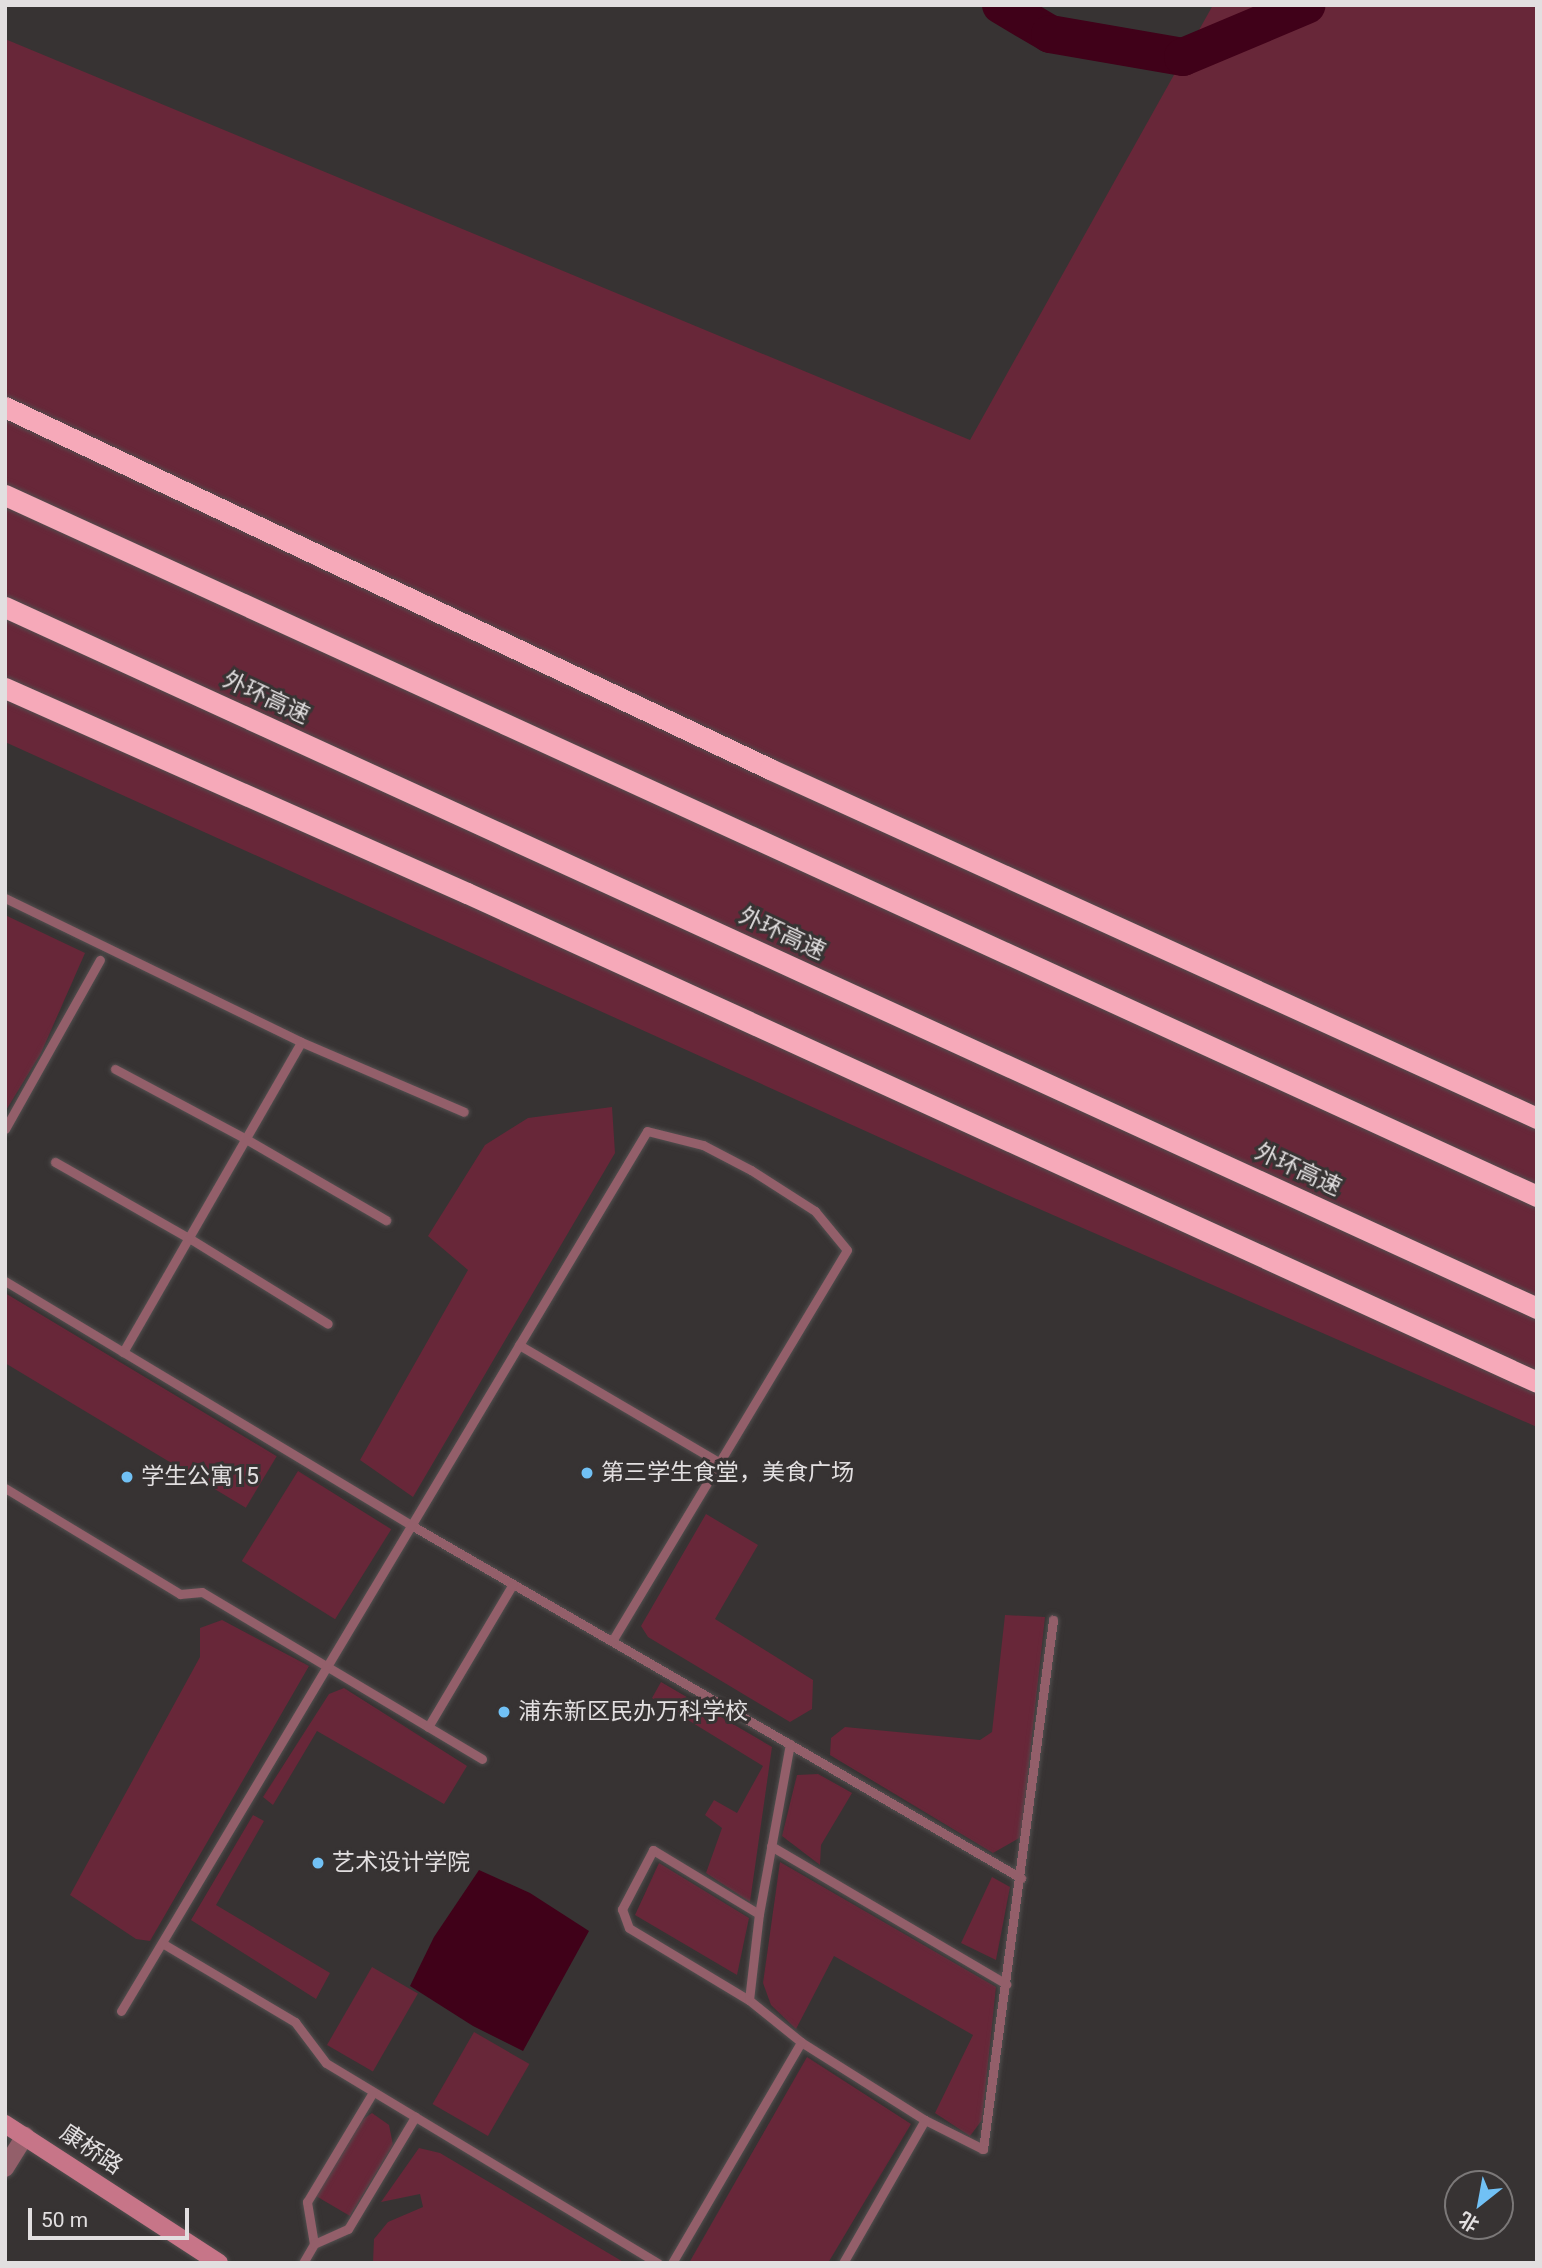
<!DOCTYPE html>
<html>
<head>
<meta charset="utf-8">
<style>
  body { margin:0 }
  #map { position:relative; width:1542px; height:2268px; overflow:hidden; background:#373333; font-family:Roboto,"Noto Sans SC",sans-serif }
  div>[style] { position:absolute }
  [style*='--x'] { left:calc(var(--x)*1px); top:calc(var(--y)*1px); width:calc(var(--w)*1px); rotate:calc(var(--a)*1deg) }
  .green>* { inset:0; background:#682739; transform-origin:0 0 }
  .water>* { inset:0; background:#400119 }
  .river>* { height:38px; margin:-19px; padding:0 19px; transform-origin:19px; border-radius:19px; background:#400119 }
  .roads { filter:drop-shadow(0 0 2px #524f4f) drop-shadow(0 0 2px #524f4f) }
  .service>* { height:9px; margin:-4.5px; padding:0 4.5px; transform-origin:4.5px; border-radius:4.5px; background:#935f6a }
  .minor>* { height:18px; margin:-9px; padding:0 9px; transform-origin:9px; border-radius:9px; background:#935f6a }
  .secondary>* { height:18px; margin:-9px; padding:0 9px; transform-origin:9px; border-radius:9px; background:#c77588 }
  .motorway>* { height:21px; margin:-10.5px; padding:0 10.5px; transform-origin:10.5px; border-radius:10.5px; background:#f6a9b9 }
  .dots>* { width:19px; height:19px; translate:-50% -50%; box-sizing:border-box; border:4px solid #373333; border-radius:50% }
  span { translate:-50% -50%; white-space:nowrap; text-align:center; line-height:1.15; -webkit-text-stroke:6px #373333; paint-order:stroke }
  .street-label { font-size:23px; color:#e2dfe0 }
  .poi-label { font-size:23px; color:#e2dfe0 }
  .left { translate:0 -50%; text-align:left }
  .frame { position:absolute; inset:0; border:7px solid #e2dfe0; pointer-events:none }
  .north { position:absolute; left:1444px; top:2170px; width:70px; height:70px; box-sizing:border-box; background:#373333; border:2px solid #7b7878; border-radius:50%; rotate:211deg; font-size:19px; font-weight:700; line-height:28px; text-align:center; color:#e2dfe0 }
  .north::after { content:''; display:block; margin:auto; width:24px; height:32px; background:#71c1f5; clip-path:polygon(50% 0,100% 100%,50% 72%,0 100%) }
  .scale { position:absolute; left:28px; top:2208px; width:161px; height:32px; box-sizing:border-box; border:4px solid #e2dfe0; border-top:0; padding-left:9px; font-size:21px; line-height:24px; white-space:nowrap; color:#e2dfe0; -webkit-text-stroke:5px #373333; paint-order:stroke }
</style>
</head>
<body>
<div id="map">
  <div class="green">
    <i style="clip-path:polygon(1213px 5px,1537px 5px,1537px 1427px,996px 1190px,5px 742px,5px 39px,970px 440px)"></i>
    <i style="clip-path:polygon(5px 915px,85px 953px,41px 1053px,5px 1112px)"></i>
    <i style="clip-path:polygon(612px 1107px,615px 1153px,413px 1497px,360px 1460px,468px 1270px,428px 1236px,485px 1145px,528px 1118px)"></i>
    <i style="left:5px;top:1293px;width:317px;height:60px;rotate:31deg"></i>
    <i style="left:298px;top:1471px;width:110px;height:106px;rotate:32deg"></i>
    <i style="clip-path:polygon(706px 1514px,758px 1545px,715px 1619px,813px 1680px,812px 1709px,790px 1722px,648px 1637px,641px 1626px)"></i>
    <i style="clip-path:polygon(1005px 1615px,1045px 1617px,1021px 1837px,993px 1853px,830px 1755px,831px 1738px,845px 1727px,980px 1740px,992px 1732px)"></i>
    <i style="clip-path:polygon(222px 1620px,309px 1666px,150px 1941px,136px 1939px,70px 1895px,200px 1657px,200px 1628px)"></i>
    <i style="clip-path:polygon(661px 1682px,772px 1747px,750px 1902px,706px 1873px,722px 1828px,705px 1815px,714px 1800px,737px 1813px,763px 1766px,652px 1698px)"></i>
    <i style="clip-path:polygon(344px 1688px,467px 1766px,444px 1804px,317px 1731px,273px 1805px,263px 1797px,329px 1694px)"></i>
    <i style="clip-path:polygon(818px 1774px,852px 1793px,821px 1845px,820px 1865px,782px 1836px,797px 1775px)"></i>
    <i style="clip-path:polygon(253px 1815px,264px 1821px,216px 1905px,330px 1973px,316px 1999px,191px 1920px)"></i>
    <i style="clip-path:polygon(780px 1862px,996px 1987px,982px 2120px,970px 2136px,935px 2113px,973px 2035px,834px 1956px,796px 2029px,771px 2005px,763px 1983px)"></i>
    <i style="clip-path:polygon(659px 1863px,749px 1918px,737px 1975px,635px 1915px)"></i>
    <i style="clip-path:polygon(992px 1877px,1010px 1887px,996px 1960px,961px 1943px)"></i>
    <i style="left:372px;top:1967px;width:53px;height:90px;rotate:30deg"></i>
    <i style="left:474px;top:2032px;width:64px;height:83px;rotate:30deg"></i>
    <i style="clip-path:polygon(807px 2057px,911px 2124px,828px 2263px,689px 2263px)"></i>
    <i style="clip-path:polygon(372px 2113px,389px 2125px,393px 2145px,350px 2216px,316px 2196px,362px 2120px)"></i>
    <i style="clip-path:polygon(419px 2148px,440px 2153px,625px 2263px,373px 2263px,374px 2239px,388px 2222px,423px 2207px,420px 2194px,381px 2202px)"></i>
  </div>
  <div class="water">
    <i style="clip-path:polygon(479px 1870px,530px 1893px,589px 1931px,523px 2051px,473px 2026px,410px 1986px,434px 1937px)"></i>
  </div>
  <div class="river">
    <i style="--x:1001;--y:5;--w:57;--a:30.6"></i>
    <i style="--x:1050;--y:34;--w:135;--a:9.8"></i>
    <i style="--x:1183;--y:57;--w:134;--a:-22.8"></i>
  </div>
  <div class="roads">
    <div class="service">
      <i style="--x:5;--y:898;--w:329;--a:25.9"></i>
      <i style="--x:301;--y:1042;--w:177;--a:23.2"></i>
      <i style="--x:115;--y:1069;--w:149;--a:28.1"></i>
      <i style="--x:246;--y:1139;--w:162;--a:30.1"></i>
      <i style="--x:5;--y:1129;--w:194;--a:-60.7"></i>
      <i style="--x:55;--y:1162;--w:154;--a:29.6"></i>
      <i style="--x:189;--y:1238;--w:163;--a:31.7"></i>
      <i style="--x:5;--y:1281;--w:474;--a:31"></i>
      <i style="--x:411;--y:1525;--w:705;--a:30.06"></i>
      <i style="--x:519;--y:1345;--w:233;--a:30.4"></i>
      <i style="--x:123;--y:1352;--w:357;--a:-60.1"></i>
      <i style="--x:5;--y:1488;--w:205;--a:31.2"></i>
      <i style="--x:180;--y:1594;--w:22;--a:-5"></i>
      <i style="--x:202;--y:1592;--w:326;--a:30.8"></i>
      <i style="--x:428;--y:1727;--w:166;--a:-59.3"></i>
      <i style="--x:771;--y:1846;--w:273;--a:30.4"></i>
      <i style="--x:759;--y:1914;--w:124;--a:-148.9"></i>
      <i style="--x:653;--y:1850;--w:67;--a:117.7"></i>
      <i style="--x:622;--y:1909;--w:20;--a:70"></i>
      <i style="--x:629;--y:1928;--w:140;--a:31"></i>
      <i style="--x:749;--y:2000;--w:67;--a:38.9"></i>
      <i style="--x:801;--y:2042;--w:146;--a:32.2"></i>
      <i style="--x:925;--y:2120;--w:65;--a:26.6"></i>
      <i style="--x:983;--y:2149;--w:534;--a:-82.46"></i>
      <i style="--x:162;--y:1943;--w:155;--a:30.7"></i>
      <i style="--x:295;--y:2022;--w:51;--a:52.9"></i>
      <i style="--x:326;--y:2063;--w:388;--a:31.1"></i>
      <i style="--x:749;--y:2000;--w:87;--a:-83.4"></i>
      <i style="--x:759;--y:1914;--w:173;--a:-79.7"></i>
      <i style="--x:121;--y:2011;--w:1025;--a:-59.13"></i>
      <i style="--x:647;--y:1131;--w:58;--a:14"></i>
      <i style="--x:703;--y:1145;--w:54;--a:27.5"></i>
      <i style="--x:751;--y:1170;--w:76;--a:32.6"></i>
      <i style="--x:815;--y:1211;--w:50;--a:50.6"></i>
      <i style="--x:847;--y:1250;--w:456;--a:121"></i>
      <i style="--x:314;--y:2244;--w:43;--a:-99.5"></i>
      <i style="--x:307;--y:2202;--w:128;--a:-59"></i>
      <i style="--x:303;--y:2263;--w:22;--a:-60"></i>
      <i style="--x:314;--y:2244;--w:37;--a:-24"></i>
      <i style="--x:348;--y:2229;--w:131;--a:-59.1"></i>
      <i style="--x:672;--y:2263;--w:256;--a:-59.7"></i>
      <i style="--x:843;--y:2263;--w:165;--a:-60.2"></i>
    </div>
    <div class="minor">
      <i style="--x:5;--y:2168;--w:38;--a:-58"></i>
    </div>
    <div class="secondary">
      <i style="--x:5;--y:2124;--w:255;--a:33"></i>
    </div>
    <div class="motorway">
      <i style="--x:5;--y:407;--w:846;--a:25.32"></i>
      <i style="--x:770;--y:769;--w:843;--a:24.47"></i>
      <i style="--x:5;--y:495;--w:1685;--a:24.59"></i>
      <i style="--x:5;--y:607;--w:1685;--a:24.59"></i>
      <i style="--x:5;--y:688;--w:505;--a:23.93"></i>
      <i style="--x:467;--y:893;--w:1176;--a:24.56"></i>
    </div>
  </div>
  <div class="dots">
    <i style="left:587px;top:1473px;background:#71c1f5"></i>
    <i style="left:127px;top:1477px;background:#71c1f5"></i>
    <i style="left:504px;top:1712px;background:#71c1f5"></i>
    <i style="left:318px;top:1863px;background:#71c1f5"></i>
  </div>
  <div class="street-label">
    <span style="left:266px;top:698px;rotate:25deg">外环高速</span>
    <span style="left:782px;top:934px;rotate:25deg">外环高速</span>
    <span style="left:1298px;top:1170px;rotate:25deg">外环高速</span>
    <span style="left:91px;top:2150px;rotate:34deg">康桥路</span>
  </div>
  <div class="poi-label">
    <span class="left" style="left:601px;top:1473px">第三学生食堂，美食广场</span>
    <span class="left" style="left:141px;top:1477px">学生公寓15</span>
    <span class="left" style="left:518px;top:1712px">浦东新区民办万科学校</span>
    <span class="left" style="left:332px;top:1863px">艺术设计学院</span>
  </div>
  <div class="frame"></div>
  <div class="north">北</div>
  <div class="scale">50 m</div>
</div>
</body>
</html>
